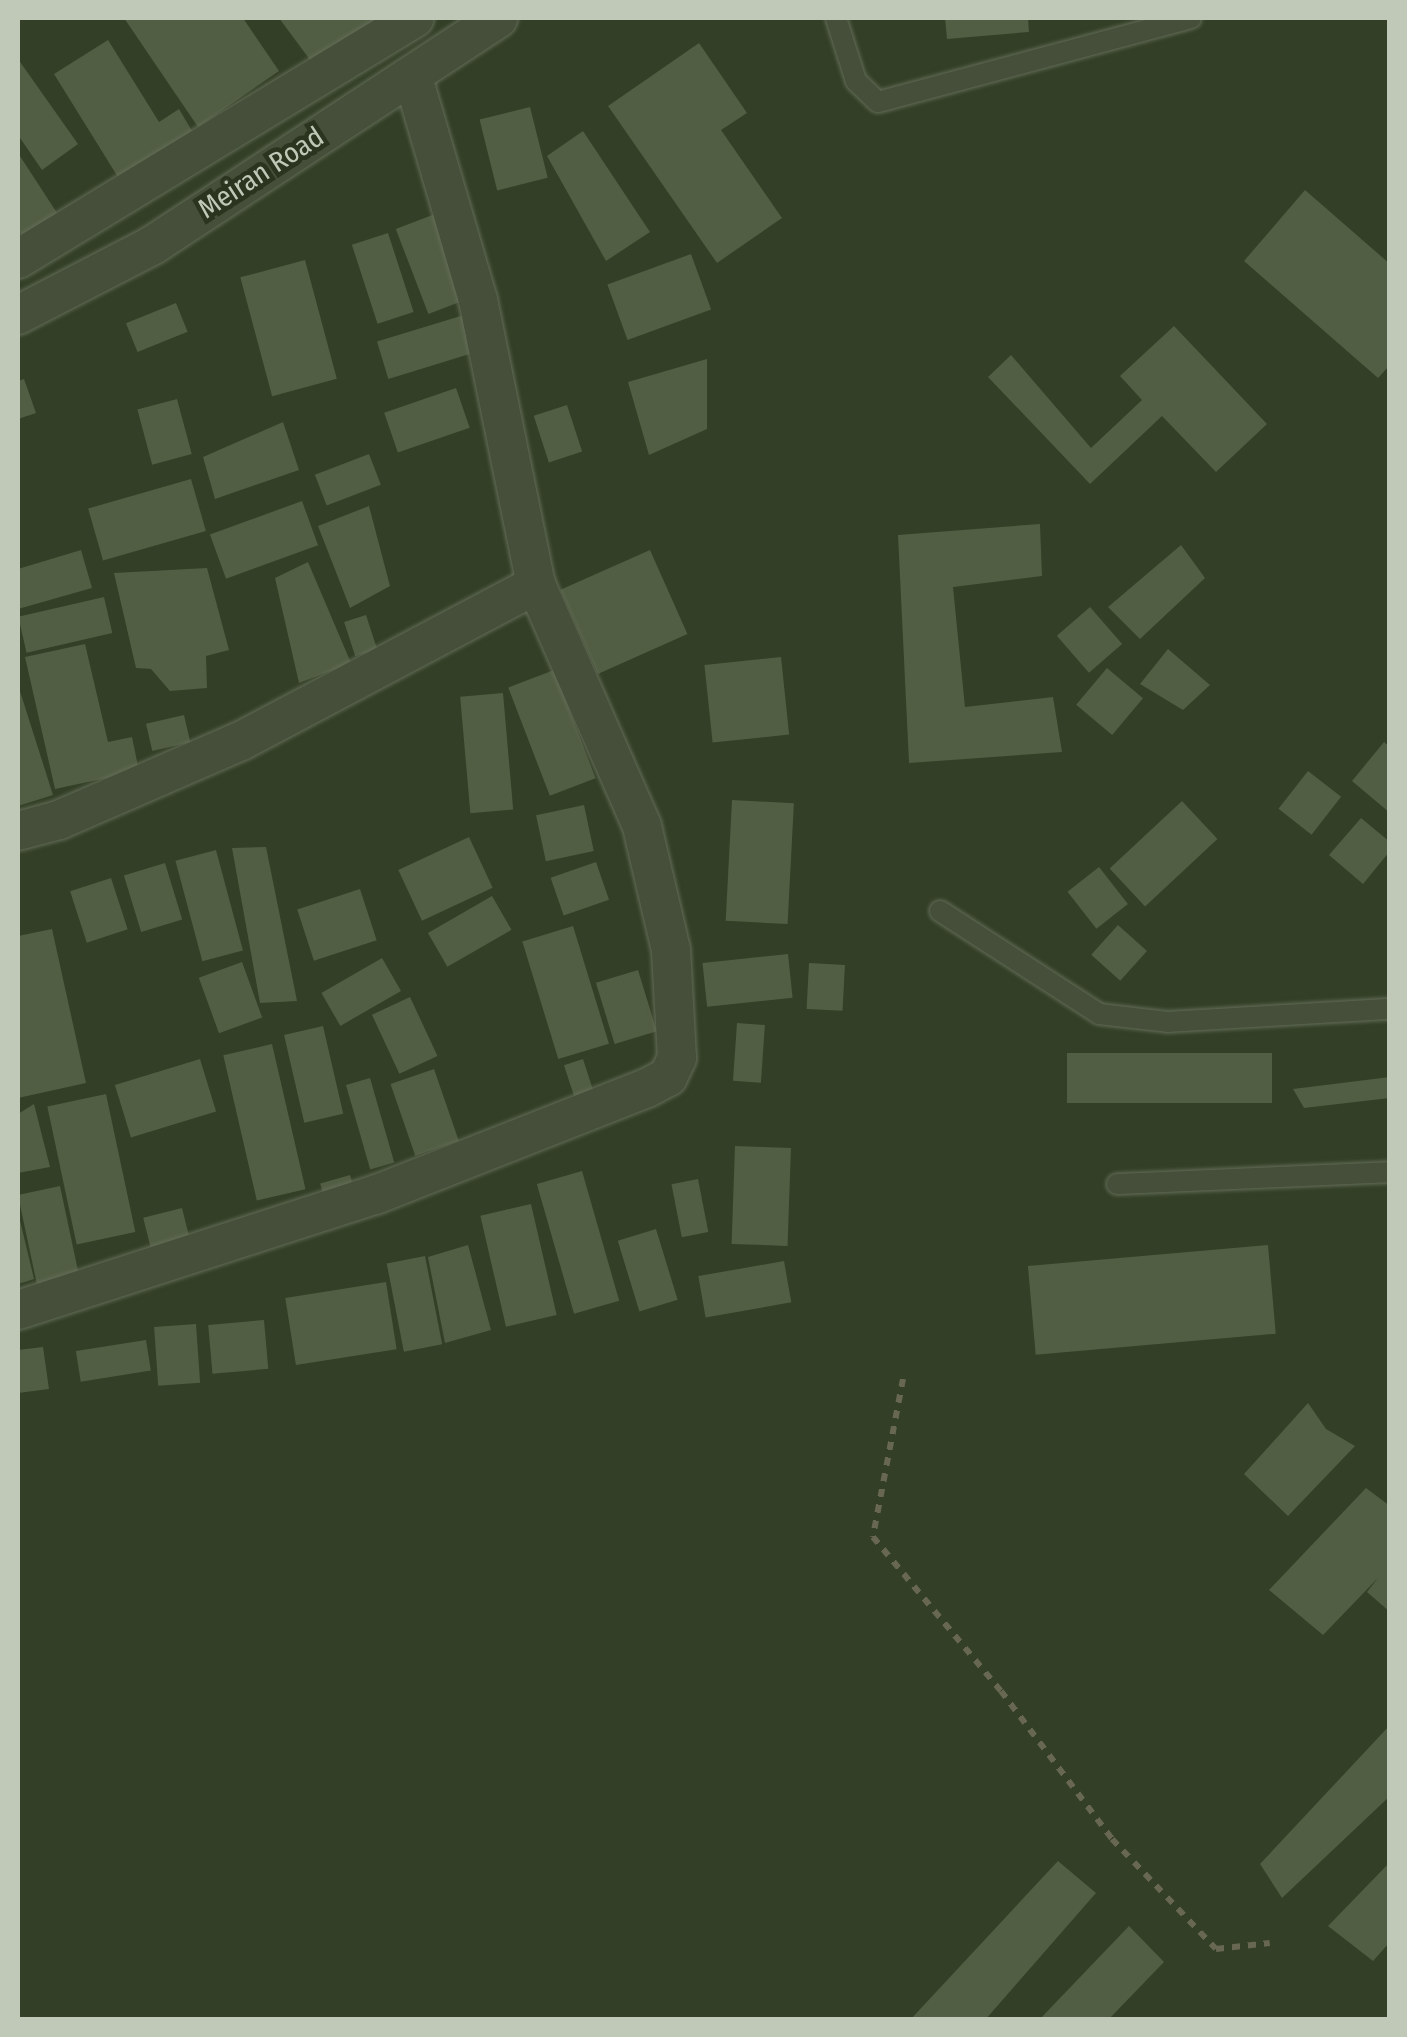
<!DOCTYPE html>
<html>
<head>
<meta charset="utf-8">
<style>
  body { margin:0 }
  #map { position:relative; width:1407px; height:2037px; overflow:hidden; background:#333f26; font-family:"Fira Sans Condensed",sans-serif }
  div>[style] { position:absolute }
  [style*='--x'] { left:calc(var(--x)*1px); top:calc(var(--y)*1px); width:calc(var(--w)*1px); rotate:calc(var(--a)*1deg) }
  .building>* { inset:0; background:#525e43; transform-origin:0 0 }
  .path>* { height:6px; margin-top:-3px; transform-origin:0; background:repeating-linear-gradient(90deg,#676752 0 8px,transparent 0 16px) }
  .roads { filter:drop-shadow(0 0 2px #636c58) drop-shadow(0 0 2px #636c58) }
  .lane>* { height:20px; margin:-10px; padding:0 10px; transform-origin:10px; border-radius:10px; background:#454f3a }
  .street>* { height:38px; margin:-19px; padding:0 19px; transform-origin:19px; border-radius:19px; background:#454f3a }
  span { translate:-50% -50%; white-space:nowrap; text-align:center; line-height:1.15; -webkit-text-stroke:9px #2a341f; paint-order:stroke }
  .street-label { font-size:28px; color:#c0c9b7 }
  .frame { position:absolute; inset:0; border:20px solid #c0c9b7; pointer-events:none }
</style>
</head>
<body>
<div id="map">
  <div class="building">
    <i style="clip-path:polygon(124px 18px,243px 18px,279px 71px,198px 127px)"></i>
    <i style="clip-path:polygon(279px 18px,376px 18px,379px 22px,316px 68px)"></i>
    <i style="clip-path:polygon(945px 18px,1028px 18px,1029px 32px,947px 39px)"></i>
    <i style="clip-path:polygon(108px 40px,159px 122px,179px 109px,195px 136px,121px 182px,54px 74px)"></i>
    <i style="clip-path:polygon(699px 43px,747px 113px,721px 130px,782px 218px,717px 263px,608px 106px)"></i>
    <i style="clip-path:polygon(18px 59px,78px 144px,42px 170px,18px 135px)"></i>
    <i style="left:530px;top:107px;width:73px;height:52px;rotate:76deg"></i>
    <i style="clip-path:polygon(583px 131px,650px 232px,606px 261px,547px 156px)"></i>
    <i style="clip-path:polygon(18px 153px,59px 216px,25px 240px,18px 229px)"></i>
    <i style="clip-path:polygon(1305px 190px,1390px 264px,1390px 365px,1378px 378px,1244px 261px)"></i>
    <i style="left:435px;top:214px;width:91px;height:42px;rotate:69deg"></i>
    <i style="left:388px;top:233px;width:83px;height:38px;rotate:72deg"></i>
    <i style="left:691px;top:254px;width:59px;height:89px;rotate:70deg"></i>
    <i style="left:305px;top:260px;width:123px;height:67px;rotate:75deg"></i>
    <i style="left:176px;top:303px;width:31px;height:54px;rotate:68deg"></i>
    <i style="left:464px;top:315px;width:39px;height:91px;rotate:73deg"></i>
    <i style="clip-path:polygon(1174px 326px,1267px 424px,1216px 472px,1162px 416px,1090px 484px,988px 377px,1011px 355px,1091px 448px,1142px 400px,1120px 376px)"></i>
    <i style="clip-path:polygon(707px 359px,707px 429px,649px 455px,628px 382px)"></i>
    <i style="clip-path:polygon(24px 379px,36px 413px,18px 419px,18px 381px)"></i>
    <i style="left:456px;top:388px;width:42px;height:76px;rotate:71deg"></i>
    <i style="left:177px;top:399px;width:57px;height:41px;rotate:75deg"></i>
    <i style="left:567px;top:405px;width:49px;height:35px;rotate:72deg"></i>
    <i style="clip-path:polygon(283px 422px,299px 470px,215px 499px,203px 457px)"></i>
    <i style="left:369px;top:454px;width:33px;height:58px;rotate:69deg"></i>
    <i style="left:191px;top:479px;width:54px;height:107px;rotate:74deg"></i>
    <i style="left:302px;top:501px;width:47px;height:98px;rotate:70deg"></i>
    <i style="clip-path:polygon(369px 506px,390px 586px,350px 608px,318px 526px)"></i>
    <i style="clip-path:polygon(1040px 524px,1042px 576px,953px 587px,965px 707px,1053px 697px,1062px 752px,909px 763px,898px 535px)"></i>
    <i style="clip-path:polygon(1181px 545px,1205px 578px,1140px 639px,1108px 607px)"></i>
    <i style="clip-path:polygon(81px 550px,92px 588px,18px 609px,18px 569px)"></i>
    <i style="left:650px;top:550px;width:92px;height:98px;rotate:66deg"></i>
    <i style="clip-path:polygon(308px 562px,351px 663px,299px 683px,275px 578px)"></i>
    <i style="clip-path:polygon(207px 568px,229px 650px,206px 656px,207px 688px,170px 691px,151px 669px,136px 668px,114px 573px)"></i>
    <i style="left:104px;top:597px;width:37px;height:88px;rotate:77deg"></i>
    <i style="left:1090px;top:607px;width:49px;height:44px;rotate:49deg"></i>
    <i style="left:366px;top:615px;width:36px;height:23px;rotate:72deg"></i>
    <i style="clip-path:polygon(85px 644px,108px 742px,132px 737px,139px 771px,55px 789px,25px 657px)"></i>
    <i style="clip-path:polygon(1168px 649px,1210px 685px,1183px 710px,1140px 684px)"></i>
    <i style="left:781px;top:657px;width:78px;height:77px;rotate:84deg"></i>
    <i style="left:1107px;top:668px;width:47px;height:48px;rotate:40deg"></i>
    <i style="left:554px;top:670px;width:116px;height:49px;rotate:69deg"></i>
    <i style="clip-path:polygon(18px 685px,53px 795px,18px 806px)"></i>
    <i style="left:503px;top:693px;width:117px;height:43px;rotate:85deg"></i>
    <i style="left:184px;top:715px;width:28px;height:39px;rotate:77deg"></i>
    <i style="clip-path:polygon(1384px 742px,1390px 747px,1390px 813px,1352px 781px)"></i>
    <i style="left:1308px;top:771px;width:42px;height:48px;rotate:38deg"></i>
    <i style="left:732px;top:800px;width:62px;height:121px;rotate:3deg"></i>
    <i style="left:1182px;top:801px;width:52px;height:99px;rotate:47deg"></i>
    <i style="left:584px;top:805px;width:47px;height:49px;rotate:78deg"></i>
    <i style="clip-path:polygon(1361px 818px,1390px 842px,1390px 851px,1363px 884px,1329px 855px)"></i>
    <i style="left:469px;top:837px;width:56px;height:78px;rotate:65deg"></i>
    <i style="clip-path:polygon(266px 847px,297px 1001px,260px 1003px,232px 848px)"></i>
    <i style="left:216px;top:850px;width:104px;height:42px;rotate:75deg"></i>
    <i style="left:596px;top:862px;width:40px;height:48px;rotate:71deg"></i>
    <i style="left:165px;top:863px;width:59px;height:43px;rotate:73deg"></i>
    <i style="left:1099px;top:867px;width:47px;height:40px;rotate:52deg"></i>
    <i style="left:111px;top:878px;width:54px;height:43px;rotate:72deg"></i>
    <i style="left:360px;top:889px;width:54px;height:66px;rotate:72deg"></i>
    <i style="left:492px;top:896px;width:39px;height:74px;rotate:60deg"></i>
    <i style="left:1118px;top:925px;width:39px;height:40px;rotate:42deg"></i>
    <i style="left:573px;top:926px;width:123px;height:53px;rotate:73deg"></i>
    <i style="clip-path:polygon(52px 929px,86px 1083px,18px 1098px,18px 936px)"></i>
    <i style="left:788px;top:954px;width:44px;height:86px;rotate:84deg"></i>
    <i style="left:382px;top:958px;width:38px;height:70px;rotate:60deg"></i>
    <i style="left:242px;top:962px;width:59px;height:46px;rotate:70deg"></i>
    <i style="left:809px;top:963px;width:36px;height:46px;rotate:3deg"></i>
    <i style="left:638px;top:970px;width:64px;height:44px;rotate:73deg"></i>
    <i style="left:410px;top:997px;width:65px;height:42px;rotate:65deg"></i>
    <i style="left:737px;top:1023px;width:28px;height:58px;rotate:4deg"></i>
    <i style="left:323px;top:1026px;width:90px;height:40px;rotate:77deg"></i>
    <i style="left:272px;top:1044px;width:149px;height:50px;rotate:77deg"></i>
    <i style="left:1067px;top:1053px;width:205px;height:50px"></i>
    <i style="left:200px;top:1059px;width:55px;height:89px;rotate:73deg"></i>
    <i style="left:583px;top:1059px;width:33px;height:20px;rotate:72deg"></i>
    <i style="left:434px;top:1069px;width:76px;height:46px;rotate:71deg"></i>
    <i style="clip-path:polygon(1390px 1077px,1390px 1098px,1304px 1108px,1293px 1089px)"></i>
    <i style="left:370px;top:1078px;width:88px;height:25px;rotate:74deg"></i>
    <i style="left:106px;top:1094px;width:141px;height:60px;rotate:78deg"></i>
    <i style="clip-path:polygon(34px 1104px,50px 1167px,18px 1173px,18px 1114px)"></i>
    <i style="left:735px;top:1146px;width:56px;height:98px;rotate:2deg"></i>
    <i style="left:582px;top:1171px;width:135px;height:47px;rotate:74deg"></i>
    <i style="left:350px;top:1175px;width:22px;height:31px;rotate:74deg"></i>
    <i style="left:698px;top:1179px;width:54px;height:27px;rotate:79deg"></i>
    <i style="left:60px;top:1186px;width:99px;height:43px;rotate:78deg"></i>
    <i style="left:531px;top:1204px;width:114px;height:52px;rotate:77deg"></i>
    <i style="left:182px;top:1208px;width:34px;height:40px;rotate:76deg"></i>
    <i style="clip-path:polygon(18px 1212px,34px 1279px,18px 1284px)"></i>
    <i style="left:656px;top:1229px;width:74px;height:40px;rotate:73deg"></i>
    <i style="clip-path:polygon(468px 1245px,491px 1330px,445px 1343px,428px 1257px)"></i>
    <i style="left:1268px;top:1245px;width:89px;height:241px;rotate:85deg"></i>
    <i style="left:425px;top:1256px;width:90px;height:39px;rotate:79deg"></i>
    <i style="left:784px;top:1261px;width:42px;height:87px;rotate:80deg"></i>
    <i style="left:386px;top:1282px;width:68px;height:102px;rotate:81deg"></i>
    <i style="left:264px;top:1320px;width:49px;height:56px;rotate:85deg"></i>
    <i style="left:196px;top:1324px;width:59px;height:42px;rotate:86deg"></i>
    <i style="left:146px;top:1340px;width:31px;height:71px;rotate:81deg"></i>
    <i style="clip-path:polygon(43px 1347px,49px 1389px,18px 1393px,18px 1350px)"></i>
    <i style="clip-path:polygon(1308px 1403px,1326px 1429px,1355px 1446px,1288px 1516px,1244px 1474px)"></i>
    <i style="clip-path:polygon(1366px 1488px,1390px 1506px,1390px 1612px,1367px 1592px,1378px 1578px,1323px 1635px,1269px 1590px)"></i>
    <i style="clip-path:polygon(1390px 1725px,1390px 1796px,1282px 1898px,1260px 1864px)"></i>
    <i style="clip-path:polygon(1058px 1861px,1096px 1893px,985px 2020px,910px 2020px)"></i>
    <i style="clip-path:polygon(1390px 1862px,1390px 1942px,1373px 1961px,1328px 1926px)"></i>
    <i style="clip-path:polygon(1129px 1926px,1164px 1962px,1108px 2020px,1039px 2020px)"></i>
  </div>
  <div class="path">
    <i style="--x:903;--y:1379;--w:161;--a:100.8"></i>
    <i style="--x:873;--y:1537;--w:200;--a:50.3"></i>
    <i style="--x:1001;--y:1691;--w:185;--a:53.1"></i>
    <i style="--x:1112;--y:1839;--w:151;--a:46.6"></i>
    <i style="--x:1216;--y:1949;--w:54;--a:-6.3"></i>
  </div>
  <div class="roads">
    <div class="lane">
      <i style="--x:836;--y:18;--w:66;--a:72.4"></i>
      <i style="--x:856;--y:81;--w:30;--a:44"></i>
      <i style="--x:878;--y:102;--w:324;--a:-15"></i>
      <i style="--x:940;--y:911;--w:189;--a:32.9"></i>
      <i style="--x:1099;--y:1014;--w:69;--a:6.6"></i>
      <i style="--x:1168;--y:1022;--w:222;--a:-3.4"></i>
      <i style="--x:1117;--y:1184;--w:273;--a:-2.5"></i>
    </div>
    <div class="street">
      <i style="--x:18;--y:259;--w:464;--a:-31.3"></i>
      <i style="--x:18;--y:315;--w:152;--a:-27.4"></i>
      <i style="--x:153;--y:245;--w:413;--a:-33.3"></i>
      <i style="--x:18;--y:831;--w:42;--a:-15"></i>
      <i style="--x:59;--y:820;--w:198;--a:-23.5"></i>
      <i style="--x:241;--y:741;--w:334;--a:-27.9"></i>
      <i style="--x:18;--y:1310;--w:375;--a:-17.9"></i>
      <i style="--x:375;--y:1195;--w:292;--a:-21.5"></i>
      <i style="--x:647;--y:1088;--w:24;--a:-28"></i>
      <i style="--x:668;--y:1077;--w:21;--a:-65"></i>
      <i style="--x:677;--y:1058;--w:108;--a:-93.2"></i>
      <i style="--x:671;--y:950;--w:127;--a:-103.2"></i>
      <i style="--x:642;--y:826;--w:263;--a:-113.7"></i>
      <i style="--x:536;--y:585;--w:291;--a:-101.5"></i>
      <i style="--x:478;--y:300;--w:234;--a:-106.3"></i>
    </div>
  </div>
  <div class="street-label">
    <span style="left:261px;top:173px;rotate:-33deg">Meiran Road</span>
  </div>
  <div class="frame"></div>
</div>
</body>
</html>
